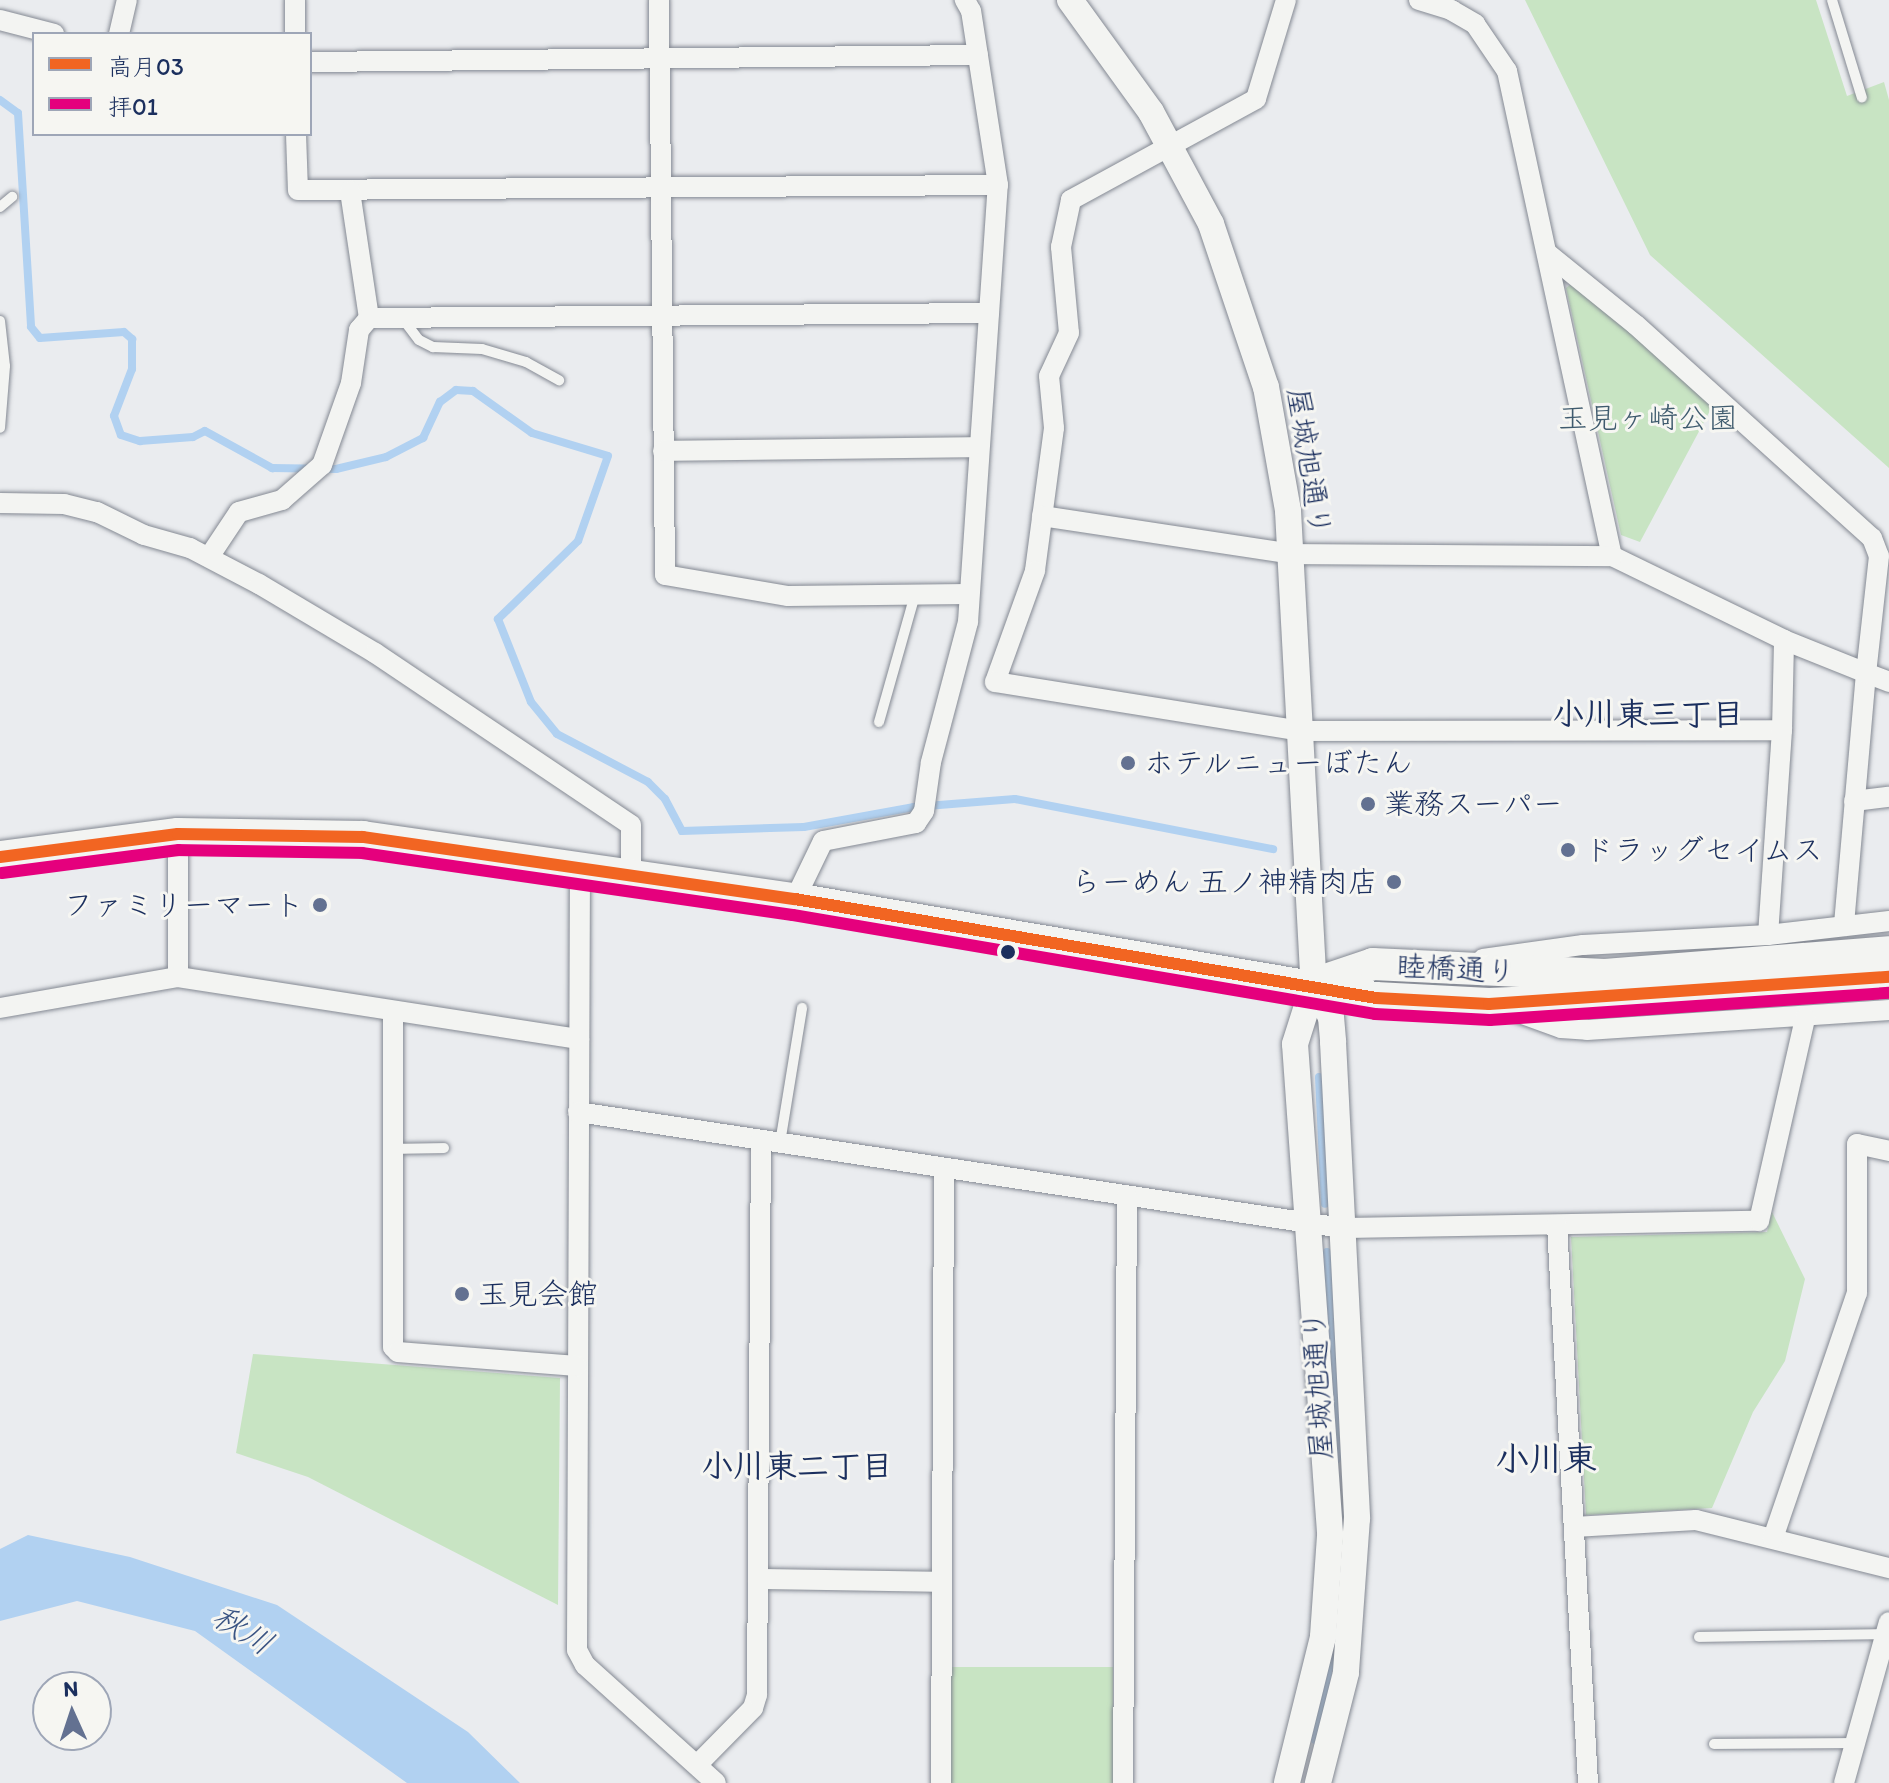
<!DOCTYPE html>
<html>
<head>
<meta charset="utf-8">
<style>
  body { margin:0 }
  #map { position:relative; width:1889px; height:1783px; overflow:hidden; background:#eaecef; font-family:Itim,"Klee One",sans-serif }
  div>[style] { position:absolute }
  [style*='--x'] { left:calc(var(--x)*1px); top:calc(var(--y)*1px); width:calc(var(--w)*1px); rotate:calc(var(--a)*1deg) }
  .green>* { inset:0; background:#c8e4c3; transform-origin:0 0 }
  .water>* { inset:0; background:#b1d1f1 }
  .stream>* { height:8px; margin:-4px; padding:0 4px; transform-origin:4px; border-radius:4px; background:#b1d1f1 }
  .roads { filter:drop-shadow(0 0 2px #848993) drop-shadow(0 0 2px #848993) }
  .service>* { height:10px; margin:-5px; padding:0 5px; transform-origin:5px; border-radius:5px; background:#f3f4f2 }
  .minor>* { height:20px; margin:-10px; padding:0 10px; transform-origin:10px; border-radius:10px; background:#f3f4f2 }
  .tertiary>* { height:26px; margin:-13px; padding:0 13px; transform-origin:13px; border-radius:13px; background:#f3f4f2 }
  .primary>* { height:32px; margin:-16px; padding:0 16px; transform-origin:16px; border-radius:16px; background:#f3f4f2 }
  .bus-1>* { height:12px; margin:-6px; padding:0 6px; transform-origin:6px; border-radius:6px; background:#f26522 }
  .bus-2>* { height:12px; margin:-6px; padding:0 6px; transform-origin:6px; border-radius:6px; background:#e5007d }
  .dots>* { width:22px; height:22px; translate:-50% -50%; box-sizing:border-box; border:4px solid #f6f6f2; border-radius:50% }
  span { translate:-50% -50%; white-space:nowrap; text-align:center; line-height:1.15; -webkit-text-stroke:6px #f6f6f2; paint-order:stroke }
  .park-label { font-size:30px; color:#3f5b6e }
  .street-label { font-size:30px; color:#1b2f5e }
  .poi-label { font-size:30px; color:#1b2f5e }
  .left { translate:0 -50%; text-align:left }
  .right { translate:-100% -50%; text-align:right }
  .neighbourhood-label { font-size:32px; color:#1b2f5e; font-weight:700 }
  .water-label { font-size:32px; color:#3a5483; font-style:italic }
  .quarter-label { font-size:34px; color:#1b2f5e; font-weight:700 }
  .legend { position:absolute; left:32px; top:32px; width:280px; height:104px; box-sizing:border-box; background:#f6f6f2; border:2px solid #9ea6b7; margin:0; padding:10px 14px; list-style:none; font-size:24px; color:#1b2f5e }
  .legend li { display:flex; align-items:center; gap:16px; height:40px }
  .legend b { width:40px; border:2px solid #9ea6b7 }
  .north { position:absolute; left:32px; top:1671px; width:80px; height:80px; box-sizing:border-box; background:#f6f6f2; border:2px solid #9ea6b7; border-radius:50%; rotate:357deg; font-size:22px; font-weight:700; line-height:32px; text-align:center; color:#1b2f5e }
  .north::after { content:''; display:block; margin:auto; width:28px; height:36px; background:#637191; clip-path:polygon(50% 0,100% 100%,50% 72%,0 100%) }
</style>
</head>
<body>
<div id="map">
  <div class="green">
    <i style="clip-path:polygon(1525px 0,1816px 0,1847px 96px,1884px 82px,1889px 100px,1889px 468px,1650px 255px)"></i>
    <i style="clip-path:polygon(1576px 280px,1712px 407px,1640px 542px,1621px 535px,1566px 288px)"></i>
    <i style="clip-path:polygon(1772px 1212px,1805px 1279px,1785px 1361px,1753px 1412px,1712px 1508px,1586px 1515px,1571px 1237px,1767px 1232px)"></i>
    <i style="clip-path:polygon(253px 1354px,560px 1378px,558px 1605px,308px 1477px,236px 1453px)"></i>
    <i style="left:951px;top:1667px;width:162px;height:116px"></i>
  </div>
  <div class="water">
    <i style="clip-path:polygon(28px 1535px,130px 1557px,277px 1605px,468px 1732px,520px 1783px,407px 1783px,195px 1631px,77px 1601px,0 1621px,0 1549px)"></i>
  </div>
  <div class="stream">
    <i style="--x:0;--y:100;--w:22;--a:36"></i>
    <i style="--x:18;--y:113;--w:214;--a:86.5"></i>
    <i style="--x:31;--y:327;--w:14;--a:51"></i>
    <i style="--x:40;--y:338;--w:84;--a:-4.1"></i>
    <i style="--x:124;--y:332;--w:11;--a:41"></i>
    <i style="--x:132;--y:339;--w:30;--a:90"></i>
    <i style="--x:132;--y:369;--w:50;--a:111"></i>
    <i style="--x:114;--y:416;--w:20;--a:70"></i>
    <i style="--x:121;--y:435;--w:20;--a:18"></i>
    <i style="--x:140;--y:441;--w:53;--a:-4.3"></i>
    <i style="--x:193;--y:437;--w:13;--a:-27"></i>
    <i style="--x:205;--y:431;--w:77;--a:28.9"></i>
    <i style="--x:272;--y:468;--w:64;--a:0.9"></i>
    <i style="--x:336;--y:469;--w:51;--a:-13.5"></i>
    <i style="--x:386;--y:457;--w:42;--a:-27.2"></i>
    <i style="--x:423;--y:438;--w:40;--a:-65"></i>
    <i style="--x:440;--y:402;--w:20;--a:-37"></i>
    <i style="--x:456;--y:390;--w:17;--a:3"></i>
    <i style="--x:473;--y:391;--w:72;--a:35.4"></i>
    <i style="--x:532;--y:433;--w:79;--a:16.8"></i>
    <i style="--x:608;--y:456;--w:90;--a:109.4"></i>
    <i style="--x:578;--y:541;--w:112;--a:135.7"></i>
    <i style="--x:498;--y:619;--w:89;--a:68.3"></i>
    <i style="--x:531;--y:702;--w:41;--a:50.9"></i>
    <i style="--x:557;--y:734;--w:103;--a:27.8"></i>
    <i style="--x:648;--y:782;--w:24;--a:45"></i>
    <i style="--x:665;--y:799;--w:36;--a:62"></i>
    <i style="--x:682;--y:831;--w:122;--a:-1.9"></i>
    <i style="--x:804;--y:827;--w:112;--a:-10.3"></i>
    <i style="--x:914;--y:807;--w:101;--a:-4.5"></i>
    <i style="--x:1015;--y:799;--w:263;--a:11"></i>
    <i style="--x:1319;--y:1077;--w:127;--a:87.3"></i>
    <i style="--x:1327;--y:1252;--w:207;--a:87.2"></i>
    <i style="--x:1315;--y:1740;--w:110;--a:-79"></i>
  </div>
  <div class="roads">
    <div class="service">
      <i style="--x:1832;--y:0;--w:102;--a:73"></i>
      <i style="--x:0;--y:207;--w:16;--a:-40"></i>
      <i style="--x:403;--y:319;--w:26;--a:53"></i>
      <i style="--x:419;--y:340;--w:16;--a:27"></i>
      <i style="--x:433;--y:347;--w:49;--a:2.3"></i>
      <i style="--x:482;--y:349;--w:46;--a:16.5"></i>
      <i style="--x:526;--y:362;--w:38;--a:29"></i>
      <i style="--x:0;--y:321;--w:45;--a:83.7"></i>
      <i style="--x:5;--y:366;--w:62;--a:94.6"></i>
      <i style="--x:879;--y:722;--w:132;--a:-74.2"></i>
      <i style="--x:780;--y:1143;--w:137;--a:-80.7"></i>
      <i style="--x:392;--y:1149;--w:52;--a:-1.1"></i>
      <i style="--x:1699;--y:1637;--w:187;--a:-0.9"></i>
      <i style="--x:1714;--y:1744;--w:141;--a:-0.4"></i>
    </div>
    <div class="minor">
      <i style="--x:659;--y:0;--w:575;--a:89.4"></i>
      <i style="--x:665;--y:575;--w:125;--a:9.7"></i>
      <i style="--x:788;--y:596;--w:180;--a:-0.6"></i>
      <i style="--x:1286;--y:0;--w:103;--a:106.9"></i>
      <i style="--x:1256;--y:99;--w:211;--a:151.4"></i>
      <i style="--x:1071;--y:200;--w:48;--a:102"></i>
      <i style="--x:1061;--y:247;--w:86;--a:84.7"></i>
      <i style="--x:1069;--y:333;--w:47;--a:114.9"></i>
      <i style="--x:1049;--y:376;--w:52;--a:84.5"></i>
      <i style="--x:1054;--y:428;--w:144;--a:97.6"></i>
      <i style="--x:1035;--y:571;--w:118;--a:109.8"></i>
      <i style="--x:995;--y:682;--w:309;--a:9.1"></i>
      <i style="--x:1300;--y:731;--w:482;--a:-0.1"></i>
      <i style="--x:1782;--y:730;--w:205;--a:93.9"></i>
      <i style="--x:1419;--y:0;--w:34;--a:17"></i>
      <i style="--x:1451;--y:10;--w:28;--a:30"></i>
      <i style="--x:1475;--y:24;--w:57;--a:55.8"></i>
      <i style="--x:1507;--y:71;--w:496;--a:77.8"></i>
      <i style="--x:1612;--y:556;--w:191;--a:26"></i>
      <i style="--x:1784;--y:640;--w:88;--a:21.9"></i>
      <i style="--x:1866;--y:673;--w:254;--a:95"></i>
      <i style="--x:0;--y:20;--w:56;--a:14.5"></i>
      <i style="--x:119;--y:34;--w:35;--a:-77"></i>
      <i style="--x:295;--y:34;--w:34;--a:-90"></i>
      <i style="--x:310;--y:62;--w:668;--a:-0.6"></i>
      <i style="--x:296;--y:134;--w:56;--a:88"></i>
      <i style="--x:298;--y:190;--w:700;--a:-0.41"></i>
      <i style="--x:350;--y:191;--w:128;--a:81.5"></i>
      <i style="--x:369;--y:318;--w:620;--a:-0.46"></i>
      <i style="--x:1547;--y:253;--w:114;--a:39"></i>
      <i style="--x:1636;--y:325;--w:318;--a:42.1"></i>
      <i style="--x:1872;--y:538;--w:19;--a:69"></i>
      <i style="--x:1879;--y:556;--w:118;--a:96.3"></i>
      <i style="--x:1866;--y:673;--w:25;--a:21"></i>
      <i style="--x:663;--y:451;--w:316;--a:-0.7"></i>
      <i style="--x:0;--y:503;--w:64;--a:0.9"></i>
      <i style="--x:64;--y:504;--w:34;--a:14"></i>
      <i style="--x:97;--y:512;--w:52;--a:26.1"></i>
      <i style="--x:144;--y:535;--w:48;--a:15.8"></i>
      <i style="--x:190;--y:548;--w:78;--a:27.6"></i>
      <i style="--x:259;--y:584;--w:135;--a:30.7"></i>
      <i style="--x:375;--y:653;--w:308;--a:33.9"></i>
      <i style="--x:631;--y:825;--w:48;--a:90"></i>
      <i style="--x:1042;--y:516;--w:253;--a:8.6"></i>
      <i style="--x:1292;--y:554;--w:320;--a:0.4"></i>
      <i style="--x:209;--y:557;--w:54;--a:-56.3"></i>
      <i style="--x:239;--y:512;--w:45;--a:-15.6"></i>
      <i style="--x:282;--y:500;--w:53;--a:-41.2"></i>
      <i style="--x:322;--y:465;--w:87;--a:-70.5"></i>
      <i style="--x:351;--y:383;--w:54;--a:-81.4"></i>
      <i style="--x:359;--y:330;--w:16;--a:-50"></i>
      <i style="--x:1782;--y:730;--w:90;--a:-88.7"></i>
      <i style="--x:1854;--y:801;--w:35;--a:-7"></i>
      <i style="--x:178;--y:834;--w:143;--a:90"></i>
      <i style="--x:580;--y:866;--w:784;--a:90.22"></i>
      <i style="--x:577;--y:1650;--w:17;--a:62"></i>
      <i style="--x:585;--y:1665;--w:176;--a:42"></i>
      <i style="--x:795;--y:899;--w:64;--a:-64.2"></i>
      <i style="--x:823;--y:841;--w:95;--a:-11"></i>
      <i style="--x:916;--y:823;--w:14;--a:-56"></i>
      <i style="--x:924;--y:811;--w:49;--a:-81.9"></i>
      <i style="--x:931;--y:762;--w:145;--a:-75.2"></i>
      <i style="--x:968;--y:622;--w:438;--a:-86.1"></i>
      <i style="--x:998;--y:185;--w:176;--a:-98.8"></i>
      <i style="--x:971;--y:11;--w:13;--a:-119"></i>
      <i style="--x:1483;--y:959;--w:101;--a:-8"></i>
      <i style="--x:1583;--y:945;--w:185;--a:-3.1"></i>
      <i style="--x:1768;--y:935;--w:122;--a:-6.6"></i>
      <i style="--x:0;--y:1008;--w:181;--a:-9.9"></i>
      <i style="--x:178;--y:977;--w:406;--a:8.8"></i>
      <i style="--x:1509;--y:1009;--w:55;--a:20.1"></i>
      <i style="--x:1561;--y:1028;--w:26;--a:4"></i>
      <i style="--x:1587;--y:1030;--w:303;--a:-3.8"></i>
      <i style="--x:393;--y:1011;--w:336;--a:90"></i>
      <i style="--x:393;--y:1347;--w:7;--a:45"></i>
      <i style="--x:398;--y:1352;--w:179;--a:4.5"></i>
      <i style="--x:578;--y:1112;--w:773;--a:8.63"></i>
      <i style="--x:1342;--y:1228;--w:417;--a:-1"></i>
      <i style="--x:1759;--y:1221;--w:208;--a:-77.2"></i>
      <i style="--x:1557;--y:1225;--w:559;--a:86.82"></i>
      <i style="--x:1574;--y:1527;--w:122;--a:-3.3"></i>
      <i style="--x:1696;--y:1520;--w:199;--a:14"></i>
      <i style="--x:1773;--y:1538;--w:259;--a:-71.1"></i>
      <i style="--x:1857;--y:1293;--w:149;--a:-90"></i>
      <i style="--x:1857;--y:1144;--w:33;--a:12"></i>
      <i style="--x:758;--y:1579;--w:183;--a:0.9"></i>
      <i style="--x:697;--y:1765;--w:80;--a:-45.5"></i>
      <i style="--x:753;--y:1708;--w:14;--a:-73"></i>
      <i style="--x:757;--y:1695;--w:555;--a:-89.59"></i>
      <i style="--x:941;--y:1783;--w:615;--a:-89.72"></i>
      <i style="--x:1123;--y:1783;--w:586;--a:-89.61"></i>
      <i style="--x:1844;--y:1783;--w:167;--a:-74.4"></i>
    </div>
    <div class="tertiary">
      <i style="--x:1070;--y:0;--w:138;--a:54.1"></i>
      <i style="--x:1151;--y:112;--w:127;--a:61.8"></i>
      <i style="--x:1211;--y:224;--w:172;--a:71.4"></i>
      <i style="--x:1266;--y:387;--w:126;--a:79.9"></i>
      <i style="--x:1288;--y:511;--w:474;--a:86.9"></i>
      <i style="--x:1314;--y:984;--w:63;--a:107.6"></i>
      <i style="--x:1295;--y:1044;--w:493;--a:85.9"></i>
      <i style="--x:1330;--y:1536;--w:101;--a:94"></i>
      <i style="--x:1323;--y:1637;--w:150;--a:103.9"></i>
      <i style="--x:1314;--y:984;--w:37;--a:63"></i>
      <i style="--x:1331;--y:1017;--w:25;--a:85"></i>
      <i style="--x:1333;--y:1042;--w:477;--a:87.1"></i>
      <i style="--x:1357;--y:1518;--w:155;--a:94.1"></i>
      <i style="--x:1346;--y:1673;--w:114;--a:104.3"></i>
    </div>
    <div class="primary">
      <i style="--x:0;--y:857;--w:179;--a:-7.4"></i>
      <i style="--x:178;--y:834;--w:185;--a:0.9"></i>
      <i style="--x:363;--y:837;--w:436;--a:8.2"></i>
      <i style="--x:795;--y:899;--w:589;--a:9.67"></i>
      <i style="--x:1376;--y:998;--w:113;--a:3"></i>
      <i style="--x:1489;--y:1004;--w:118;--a:-2.4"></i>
      <i style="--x:1607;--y:999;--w:283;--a:-4.5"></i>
      <i style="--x:1314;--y:984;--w:62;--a:-18.7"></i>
      <i style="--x:1373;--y:964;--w:232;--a:2.7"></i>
      <i style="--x:1605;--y:975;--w:285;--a:-4.6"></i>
    </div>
  </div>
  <div class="bus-1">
    <i style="--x:0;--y:857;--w:179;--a:-7.4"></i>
    <i style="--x:178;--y:834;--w:185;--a:0.9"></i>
    <i style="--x:363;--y:837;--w:436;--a:8.2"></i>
    <i style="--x:795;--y:899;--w:589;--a:9.67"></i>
    <i style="--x:1376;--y:998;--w:113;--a:3"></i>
    <i style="--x:1489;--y:1004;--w:401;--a:-3.9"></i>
  </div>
  <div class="bus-2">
    <i style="--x:2;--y:873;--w:178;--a:-7.4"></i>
    <i style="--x:179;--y:850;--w:183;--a:0.9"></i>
    <i style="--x:362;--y:853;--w:435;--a:8.2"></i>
    <i style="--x:793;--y:915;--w:590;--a:9.65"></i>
    <i style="--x:1375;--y:1014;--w:115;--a:3"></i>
    <i style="--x:1490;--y:1020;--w:400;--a:-3.9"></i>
  </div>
  <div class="dots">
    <i style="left:1128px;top:763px;background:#637191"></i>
    <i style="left:1368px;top:804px;background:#637191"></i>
    <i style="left:1568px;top:850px;background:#637191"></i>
    <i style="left:1394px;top:882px;background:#637191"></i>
    <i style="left:320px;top:905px;background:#637191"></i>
    <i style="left:1008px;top:952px;background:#1b2f5e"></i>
    <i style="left:462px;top:1294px;background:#637191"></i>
  </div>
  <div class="park-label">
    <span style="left:1648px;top:418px">玉見ヶ崎公園</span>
  </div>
  <div class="street-label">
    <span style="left:1309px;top:462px;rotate:81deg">屋城旭通り</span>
    <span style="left:1456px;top:969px;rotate:3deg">睦橋通り</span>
    <span style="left:1318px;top:1385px;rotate:-93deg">屋城旭通り</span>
  </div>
  <div class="poi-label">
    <span class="left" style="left:1144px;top:763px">ホテルニューぼたん</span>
    <span class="left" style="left:1384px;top:804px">業務スーパー</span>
    <span class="left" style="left:1584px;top:850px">ドラッグセイムス</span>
    <span class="right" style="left:1378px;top:882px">らーめん 五ノ神精肉店</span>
    <span class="right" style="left:304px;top:905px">ファミリーマート</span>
    <span class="left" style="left:478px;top:1294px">玉見会館</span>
  </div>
  <div class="neighbourhood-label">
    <span style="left:1648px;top:714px">小川東三丁目</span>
    <span style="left:797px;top:1466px">小川東二丁目</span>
  </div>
  <div class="water-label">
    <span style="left:243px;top:1630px;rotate:32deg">秋川</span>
  </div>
  <div class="quarter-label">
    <span style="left:1546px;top:1459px">小川東</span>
  </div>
  <ul class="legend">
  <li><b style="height:10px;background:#f26522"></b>高月03</li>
  <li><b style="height:10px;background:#e5007d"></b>拝01</li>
  </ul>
  <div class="north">N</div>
</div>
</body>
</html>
